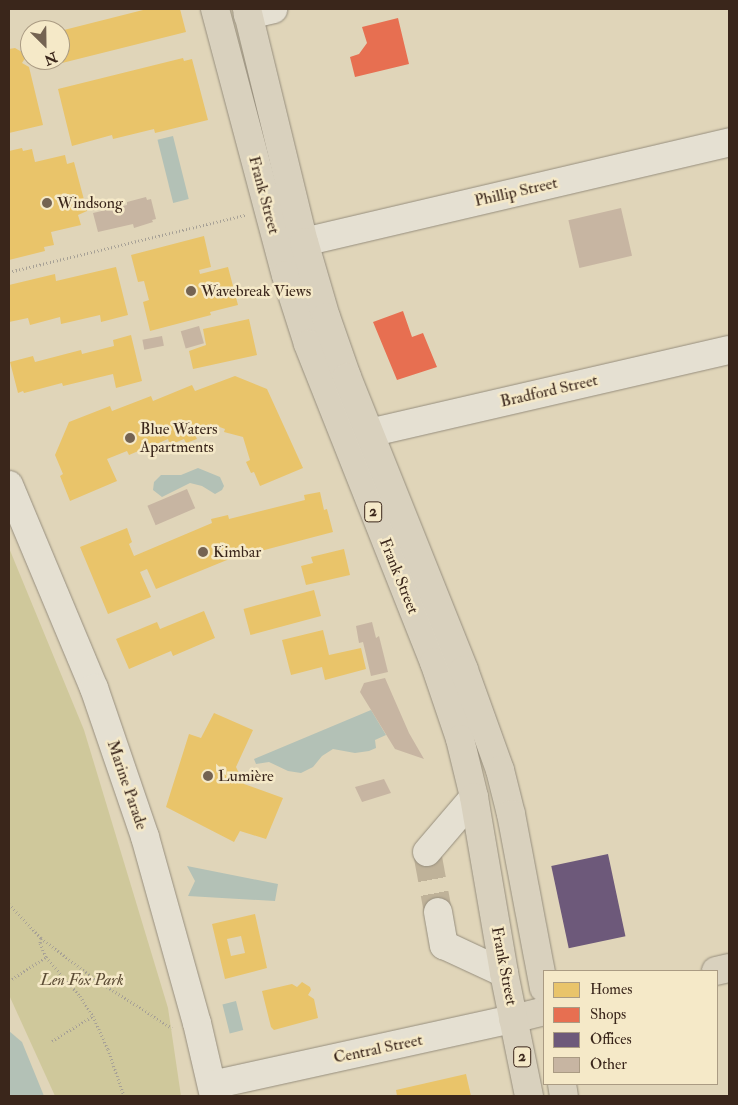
<!DOCTYPE html>
<html>
<head>
<meta charset="utf-8">
<style>
  body { margin:0 }
  #map { position:relative; width:738px; height:1105px; overflow:hidden; background:#e0d5b9; font-family:"IM FELL Double Pica",serif }
  div>[style] { position:absolute }
  [style*='--x'] { left:calc(var(--x)*1px); top:calc(var(--y)*1px); width:calc(var(--w)*1px); rotate:calc(var(--a)*1deg) }
  .green>* { inset:0; background:#cfc89b }
  .water>* { inset:0; background:#b3c1b6; transform-origin:0 0 }
  .homes>* { inset:0; background:#e9c46a; transform-origin:0 0 }
  .shops>* { inset:0; background:#e76f51 }
  .offices>* { inset:0; background:#6d597a; transform-origin:0 0 }
  .building>* { inset:0; background:#c7b5a2; transform-origin:0 0 }
  .minor-tunnel>* { height:28px; margin-top:-14px; transform-origin:0; background:repeating-linear-gradient(90deg,#bfb299 0 28px,transparent 0 42px) }
  .path>* { height:3px; margin-top:-1.5px; transform-origin:0; background:repeating-linear-gradient(90deg,#a7a196 0 1px,transparent 0 3.5px) }
  .roads { filter:drop-shadow(0 0 1px #968e7d) drop-shadow(0 0 1px #968e7d) }
  .minor>* { height:28px; margin:-14px; padding:0 14px; transform-origin:14px; border-radius:14px; background:#e5e0d2 }
  .major>* { height:28px; margin:-14px; padding:0 14px; transform-origin:14px; border-radius:14px; background:#d9d1be }
  .highway>* { height:28px; margin:-14px; padding:0 14px; transform-origin:14px; border-radius:14px; background:#d9d1be }
  .dots>* { width:14px; height:14px; translate:-50% -50%; box-sizing:border-box; border:2px solid #f5e9c8; border-radius:50% }
  span { translate:-50% -50%; white-space:nowrap; text-align:center; line-height:1.15; -webkit-text-stroke:5px #f5e9c8; paint-order:stroke }
  .shield-label span { padding:1px 4px; background:#f5e9c8; border:1px solid; border-radius:4px; -webkit-text-stroke-width:0 }
  .shield-label { font-size:15px; color:#3a261b; font-weight:700 }
  .street-label { font-size:16px; color:#3a261b }
  .poi-label { font-size:16px; color:#3a261b }
  .left { translate:0 -50%; text-align:left }
  .park-label { font-size:16px; color:#5c4c35; font-style:italic }
  .frame { position:absolute; inset:0; border:10px solid #3a261b; pointer-events:none }
  .legend { position:absolute; left:543px; top:970px; width:175px; height:115px; box-sizing:border-box; background:#f5e9c8; border:1px solid #aa9b83; margin:0; padding:6px 9px; list-style:none; font-size:15px; color:#3a261b }
  .legend li { display:flex; align-items:center; gap:10px; height:25px }
  .legend b { width:25px; border:1px solid #aa9b83 }
  .north { position:absolute; left:20px; top:20px; width:50px; height:50px; box-sizing:border-box; background:#f5e9c8; border:1px solid #aa9b83; border-radius:50%; rotate:157deg; font-size:14px; font-weight:700; line-height:20px; text-align:center; color:#3a261b }
  .north::after { content:''; display:block; margin:auto; width:18px; height:22px; background:#746352; clip-path:polygon(50% 0,100% 100%,50% 72%,0 100%) }
</style>
</head>
<body>
<div id="map">
  <div class="green">
    <i style="clip-path:polygon(9px 548px,84px 730px,168px 1008px,181px 1096px,55px 1096px,9px 995px)"></i>
  </div>
  <div class="water">
    <i style="left:173px;top:136px;width:65px;height:16px;rotate:76deg"></i>
    <i style="clip-path:polygon(198px 468px,220px 477px,224px 486px,222px 490px,215px 494px,202px 486px,190px 483px,162px 497px,153px 490px,154px 482px,161px 475px,181px 475px)"></i>
    <i style="clip-path:polygon(371px 710px,386px 735px,375px 740px,376px 748px,369px 751px,355px 753px,333px 749px,322px 756px,313px 767px,301px 773px,288px 771px,269px 762px,256px 764px,254px 759px)"></i>
    <i style="clip-path:polygon(187px 866px,278px 884px,275px 901px,188px 896px,195px 881px)"></i>
    <i style="left:236px;top:1001px;width:30px;height:14px;rotate:76deg"></i>
    <i style="clip-path:polygon(9px 1031px,22px 1042px,44px 1096px,9px 1096px)"></i>
  </div>
  <div class="homes">
    <i style="clip-path:polygon(147px 9px,180px 9px,186px 32px,58px 64px,60px 31px)"></i>
    <i style="clip-path:polygon(15px 48px,27px 55px,22px 63px,29px 67px,43px 125px,9px 133px,9px 49px)"></i>
    <i style="clip-path:polygon(183px 58px,184px 61px,192px 59px,208px 120px,155px 133px,154px 129px,113px 139px,112px 135px,72px 146px,58px 89px)"></i>
    <i style="clip-path:polygon(22px 148px,23px 151px,32px 149px,35px 162px,65px 155px,67px 164px,74px 162px,87px 211px,78px 215px,81px 225px,51px 232px,54px 245px,44px 247px,45px 251px,9px 260px,9px 151px)"></i>
    <i style="clip-path:polygon(204px 236px,211px 267px,199px 270px,200px 274px,228px 267px,238px 305px,210px 312px,211px 315px,150px 331px,143px 302px,149px 300px,144px 281px,138px 282px,131px 255px)"></i>
    <i style="clip-path:polygon(116px 267px,128px 315px,101px 322px,100px 315px,61px 324px,60px 317px,30px 325px,28px 318px,9px 322px,9px 285px,55px 274px,56px 281px)"></i>
    <i style="clip-path:polygon(249px 319px,257px 355px,193px 369px,189px 351px,206px 345px,203px 329px)"></i>
    <i style="clip-path:polygon(131px 335px,142px 381px,116px 388px,113px 374px,63px 386px,62px 383px,24px 393px,23px 391px,18px 393px,10px 362px,33px 356px,35px 362px,81px 350px,82px 354px,114px 346px,113px 340px)"></i>
    <i style="clip-path:polygon(235px 376px,267px 389px,303px 468px,260px 486px,254px 472px,251px 473px,246px 462px,250px 460px,243px 437px,224px 432px,225px 429px,217px 426px,195px 435px,197px 439px,186px 443px,184px 439px,170px 445px,168px 439px,154px 445px,156px 449px,144px 453px,143px 449px,129px 455px,127px 451px,107px 459px,117px 481px,70px 501px,60px 476px,63px 474px,55px 455px,69px 422px,110px 406px,112px 411px,151px 396px,153px 401px,192px 385px,195px 391px)"></i>
    <i style="clip-path:polygon(320px 492px,324px 510px,327px 509px,333px 532px,227px 560px,156px 589px,147px 569px,140px 572px,151px 597px,108px 614px,80px 547px,127px 528px,132px 542px,129px 544px,134px 556px,212px 523px,211px 519px,228px 515px,229px 519px,305px 500px,304px 495px)"></i>
    <i style="clip-path:polygon(344px 549px,350px 575px,306px 585px,301px 566px,313px 563px,311px 557px)"></i>
    <i style="left:314px;top:590px;width:27px;height:73px;rotate:75deg"></i>
    <i style="clip-path:polygon(204px 611px,215px 638px,173px 656px,171px 651px,129px 669px,116px 639px,157px 622px,160px 629px)"></i>
    <i style="clip-path:polygon(323px 630px,329px 655px,361px 648px,366px 669px,325px 680px,322px 667px,291px 675px,282px 640px)"></i>
    <i style="clip-path:polygon(214px 713px,253px 730px,236px 767px,244px 784px,283px 798px,266px 839px,240px 831px,234px 842px,166px 807px,189px 734px,201px 738px)"></i>
    <i style="clip-path:polygon(evenodd,255px 914px,267px 968px,225px 979px,212px 924px,255px 914px,241px 936px,245px 953px,231px 956px,227px 939px,241px 936px)"></i>
    <i style="clip-path:polygon(302px 982px,310px 987px,311px 990px,308px 995px,314px 999px,318px 1018px,274px 1030px,271px 1027px,262px 991px,292px 984px,297px 987px)"></i>
    <i style="clip-path:polygon(466px 1074px,471px 1096px,397px 1096px,396px 1090px)"></i>
  </div>
  <div class="shops">
    <i style="clip-path:polygon(398px 18px,409px 64px,355px 77px,350px 57px,359px 54px,367px 43px,362px 27px)"></i>
    <i style="clip-path:polygon(403px 311px,412px 337px,423px 333px,437px 367px,397px 380px,373px 322px)"></i>
  </div>
  <div class="offices">
    <i style="left:608px;top:854px;width:84px;height:58px;rotate:78deg"></i>
  </div>
  <div class="building">
    <i style="clip-path:polygon(146px 197px,147px 200px,151px 199px,156px 219px,152px 220px,153px 222px,134px 228px,133px 224px,98px 232px,93px 213px,127px 205px,127px 202px)"></i>
    <i style="left:621px;top:208px;width:49px;height:54px;rotate:77deg"></i>
    <i style="left:199px;top:326px;width:18px;height:19px;rotate:74deg"></i>
    <i style="left:162px;top:336px;width:10px;height:20px;rotate:79deg"></i>
    <i style="left:187px;top:489px;width:21px;height:43px;rotate:67deg"></i>
    <i style="clip-path:polygon(372px 622px,376px 638px,379px 636px,388px 672px,371px 676px,363px 642px,359px 643px,356px 626px)"></i>
    <i style="clip-path:polygon(385px 678px,409px 733px,424px 759px,395px 749px,360px 692px,364px 683px)"></i>
    <i style="clip-path:polygon(384px 779px,391px 793px,362px 802px,355px 787px)"></i>
  </div>
  <div class="minor-tunnel">
    <i style="--x:427;--y:852;--w:61;--a:79.6"></i>
  </div>
  <div class="path">
    <i style="--x:9;--y:272;--w:243;--a:-13.6"></i>
    <i style="--x:9;--y:904;--w:47;--a:46.7"></i>
    <i style="--x:41;--y:938;--w:68;--a:37.2"></i>
    <i style="--x:95;--y:979;--w:91;--a:32.5"></i>
    <i style="--x:41;--y:938;--w:5;--a:101"></i>
    <i style="--x:40;--y:943;--w:15;--a:67"></i>
    <i style="--x:46;--y:957;--w:52;--a:48.9"></i>
    <i style="--x:80;--y:996;--w:24;--a:57"></i>
    <i style="--x:93;--y:1016;--w:36;--a:66"></i>
    <i style="--x:108;--y:1049;--w:50;--a:71.2"></i>
    <i style="--x:12;--y:979;--w:40;--a:-32.9"></i>
    <i style="--x:52;--y:1041;--w:48;--a:-31.4"></i>
  </div>
  <div class="roads">
    <div class="minor">
      <i style="--x:248;--y:15;--w:26;--a:-13"></i>
      <i style="--x:304;--y:242;--w:437;--a:-13.2"></i>
      <i style="--x:369;--y:433;--w:369;--a:-13"></i>
      <i style="--x:9;--y:485;--w:220;--a:67.3"></i>
      <i style="--x:94;--y:688;--w:157;--a:71.1"></i>
      <i style="--x:145;--y:837;--w:193;--a:74.4"></i>
      <i style="--x:197;--y:1023;--w:75;--a:76.9"></i>
      <i style="--x:427;--y:852;--w:72;--a:-49.5"></i>
      <i style="--x:438;--y:912;--w:34;--a:80"></i>
      <i style="--x:444;--y:945;--w:66;--a:25"></i>
      <i style="--x:212;--y:1085;--w:308;--a:-12.4"></i>
    </div>
    <div class="major">
      <i style="--x:716;--y:971;--w:13;--a:-13"></i>
      <i style="--x:513;--y:1019;--w:32;--a:-14"></i>
    </div>
    <div class="highway">
      <i style="--x:215;--y:9;--w:275;--a:75.1"></i>
      <i style="--x:286;--y:275;--w:72;--a:72.3"></i>
      <i style="--x:308;--y:344;--w:342;--a:68.4"></i>
      <i style="--x:434;--y:662;--w:81;--a:71.3"></i>
      <i style="--x:460;--y:739;--w:60;--a:76.4"></i>
      <i style="--x:474;--y:797;--w:179;--a:80.3"></i>
      <i style="--x:504;--y:973;--w:126;--a:78.5"></i>
      <i style="--x:247;--y:9;--w:240;--a:76.3"></i>
      <i style="--x:304;--y:242;--w:78;--a:73.7"></i>
      <i style="--x:326;--y:317;--w:64;--a:70.7"></i>
      <i style="--x:347;--y:377;--w:315;--a:68.2"></i>
      <i style="--x:464;--y:670;--w:106;--a:70.2"></i>
      <i style="--x:500;--y:770;--w:45;--a:76"></i>
      <i style="--x:511;--y:814;--w:177;--a:79.3"></i>
      <i style="--x:562;--y:1084;--w:12;--a:81"></i>
    </div>
  </div>
  <div class="dots">
    <i style="left:47px;top:203px;background:#746352"></i>
    <i style="left:191px;top:291px;background:#746352"></i>
    <i style="left:130px;top:438px;background:#746352"></i>
    <i style="left:203px;top:552px;background:#746352"></i>
    <i style="left:208px;top:776px;background:#746352"></i>
  </div>
  <div class="shield-label">
    <span style="left:373px;top:512px">2</span>
    <span style="left:522px;top:1057px">2</span>
  </div>
  <div class="street-label">
    <span style="left:516px;top:192px;rotate:-13deg">Phillip Street</span>
    <span style="left:264px;top:195px;rotate:75deg">Frank Street</span>
    <span style="left:549px;top:391px;rotate:-13deg">Bradford Street</span>
    <span style="left:399px;top:576px;rotate:68deg">Frank Street</span>
    <span style="left:127px;top:785px;rotate:71deg">Marine Parade</span>
    <span style="left:504px;top:966px;rotate:79deg">Frank Street</span>
    <span style="left:378px;top:1049px;rotate:-12deg">Central Street</span>
  </div>
  <div class="poi-label">
    <span class="left" style="left:57px;top:203px">Windsong</span>
    <span class="left" style="left:201px;top:291px">Wavebreak Views</span>
    <span class="left" style="left:140px;top:438px">Blue Waters<br>Apartments</span>
    <span class="left" style="left:213px;top:552px">Kimbar</span>
    <span class="left" style="left:218px;top:776px">Lumière</span>
  </div>
  <div class="park-label">
    <span style="left:82px;top:980px">Len Fox Park</span>
  </div>
  <div class="frame"></div>
  <ul class="legend">
  <li><b style="height:14px;background:#e9c46a"></b>Homes</li>
  <li><b style="height:14px;background:#e76f51"></b>Shops</li>
  <li><b style="height:14px;background:#6d597a"></b>Offices</li>
  <li><b style="height:14px;background:#c7b5a2"></b>Other</li>
  </ul>
  <div class="north">N</div>
</div>
</body>
</html>
